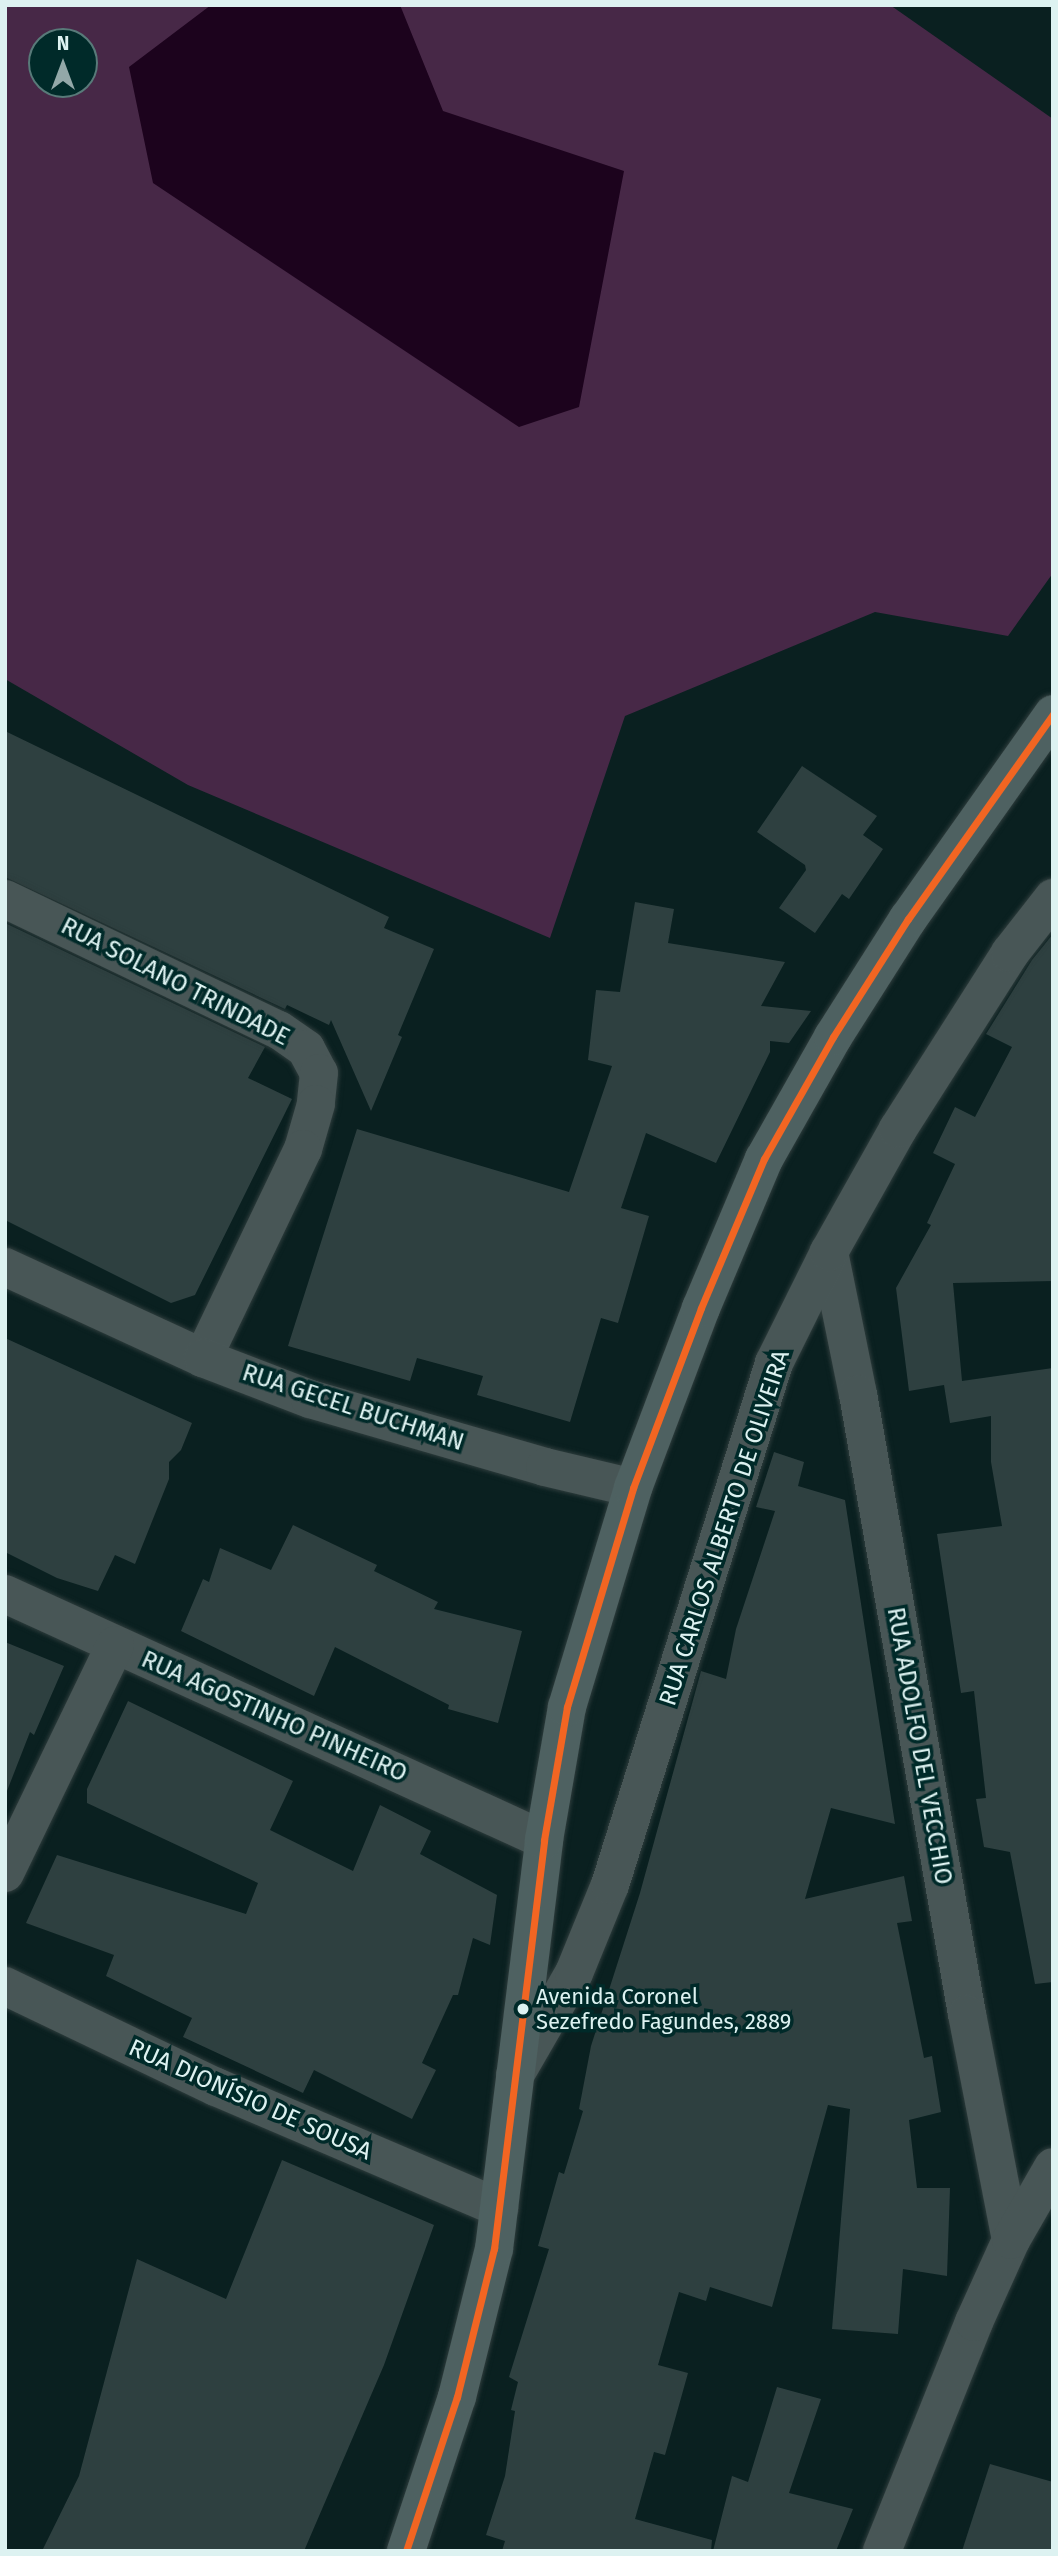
<!DOCTYPE html>
<html>
<head>
<meta charset="utf-8">
<style>
  body { margin:0 }
  #map { position:relative; width:1058px; height:2556px; overflow:hidden; background:#0a2020; font-family:"Fira Sans",sans-serif }
  div>[style] { position:absolute }
  [style*='--x'] { left:calc(var(--x)*1px); top:calc(var(--y)*1px); width:calc(var(--w)*1px); rotate:calc(var(--a)*1deg) }
  .green>* { inset:0; background:#472847 }
  .water>* { inset:0; background:#1c031d }
  .building>* { inset:0; background:#2e4040 }
  .roads { filter:drop-shadow(0 0 2px #2e3c3c) drop-shadow(0 0 2px #2e3c3c) }
  .minor>* { height:38px; margin:-19px; padding:0 19px; transform-origin:19px; border-radius:19px; background:#485656 }
  .major>* { height:38px; margin:-19px; padding:0 19px; transform-origin:19px; border-radius:19px; background:#4e6161 }
  .bus-1>* { height:7px; margin:-3.5px; padding:0 3.5px; transform-origin:3.5px; border-radius:3.5px; background:#f26522 }
  .dots>* { width:19px; height:19px; translate:-50% -50%; box-sizing:border-box; border:4px solid #002a29; border-radius:50% }
  span { translate:-50% -50%; white-space:nowrap; text-align:center; line-height:1.15; -webkit-text-stroke:7px #002a29; paint-order:stroke }
  .bus-label { font-size:22px; color:#ddf2f1 }
  .left { translate:0 -50%; text-align:left }
  .street-label { font-size:24px; color:#ddf2f1 }
  .frame { position:absolute; inset:0; border:7px solid #ddf2f1; pointer-events:none }
  .north { position:absolute; left:28px; top:28px; width:70px; height:70px; box-sizing:border-box; background:#002a29; border:2px solid #587a79; border-radius:50%; rotate:0deg; font-size:19px; font-weight:700; line-height:28px; text-align:center; color:#ddf2f1 }
  .north::after { content:''; display:block; margin:auto; width:24px; height:32px; background:#93a8a8; clip-path:polygon(50% 0,100% 100%,50% 72%,0 100%) }
</style>
</head>
<body>
<div id="map">
  <div class="green">
    <i style="clip-path:polygon(evenodd,5px 5px,890px 5px,1053px 119px,1053px 573px,1008px 636px,875px 612px,625px 716px,550px 938px,188px 785px,5px 679px,5px 5px,42px 42px,84px 42px,84px 84px,42px 84px,42px 42px)"></i>
  </div>
  <div class="water">
    <i style="clip-path:polygon(211px 5px,400px 5px,443px 111px,624px 171px,579px 407px,519px 427px,153px 183px,129px 67px)"></i>
  </div>
  <div class="building">
    <i style="clip-path:polygon(5px 731px,389px 917px,384px 928px,434px 949px,398px 1035px,402px 1037px,371px 1111px,331px 1020px,329px 1025px,287px 1005px,285px 1009px,5px 877px)"></i>
    <i style="clip-path:polygon(802px 766px,877px 816px,863px 835px,883px 849px,849px 899px,842px 894px,815px 933px,779px 908px,806px 870px,805px 865px,757px 832px)"></i>
    <i style="clip-path:polygon(635px 902px,674px 909px,668px 943px,785px 962px,761px 1006px,811px 1011px,789px 1043px,770px 1041px,770px 1052px,716px 1163px,646px 1133px,621px 1208px,649px 1216px,618px 1323px,601px 1318px,570px 1422px,477px 1395px,483px 1376px,417px 1358px,410px 1381px,288px 1346px,357px 1129px,569px 1192px,612px 1066px,588px 1060px,596px 990px,620px 992px)"></i>
    <i style="clip-path:polygon(5px 923px,265px 1047px,248px 1078px,292px 1099px,195px 1295px,171px 1303px,5px 1220px)"></i>
    <i style="clip-path:polygon(1053px 934px,1053px 1281px,953px 1283px,962px 1381px,1053px 1368px,1053px 1982px,1035px 1984px,1010px 1852px,984px 1847px,976px 1799px,986px 1798px,974px 1691px,961px 1693px,937px 1534px,1002px 1526px,991px 1462px,991px 1416px,950px 1423px,944px 1385px,909px 1391px,896px 1288px,931px 1225px,927px 1223px,955px 1164px,933px 1153px,955px 1107px,975px 1117px,1012px 1047px,986px 1034px,1032px 960px)"></i>
    <i style="clip-path:polygon(5px 1338px,192px 1423px,181px 1450px,169px 1462px,169px 1479px,135px 1564px,115px 1555px,98px 1591px,57px 1578px,5px 1552px)"></i>
    <i style="clip-path:polygon(774px 1452px,804px 1462px,798px 1486px,845px 1500px,895px 1824px,831px 1808px,805px 1899px,904px 1876px,912px 1921px,897px 1923px,924px 2058px,932px 2056px,941px 2112px,909px 2120px,917px 2188px,950px 2188px,947px 2276px,903px 2269px,898px 2334px,832px 2329px,850px 2109px,828px 2105px,772px 2307px,710px 2287px,706px 2301px,679px 2292px,658px 2365px,688px 2373px,665px 2455px,654px 2452px,635px 2519px,712px 2540px,711px 2551px,502px 2551px,505px 2541px,486px 2535px,505px 2476px,515px 2411px,511px 2410px,518px 2382px,509px 2377px,549px 2249px,538px 2246px,559px 2172px,564px 2174px,583px 2111px,579px 2109px,591px 2046px,640px 1893px,701px 1671px,726px 1679px,736px 1629px,775px 1511px,756px 1507px)"></i>
    <i style="clip-path:polygon(293px 1525px,377px 1565px,374px 1571px,438px 1602px,434px 1609px,522px 1631px,498px 1723px,448px 1709px,449px 1705px,335px 1647px,314px 1696px,181px 1631px,203px 1579px,209px 1582px,220px 1548px,271px 1570px)"></i>
    <i style="clip-path:polygon(5px 1642px,64px 1666px,34px 1735px,30px 1732px,7px 1791px)"></i>
    <i style="clip-path:polygon(128px 1701px,293px 1781px,270px 1830px,353px 1871px,380px 1805px,431px 1831px,420px 1854px,497px 1895px,490px 1945px,473px 1938px,458px 1995px,453px 1995px,422px 2063px,436px 2070px,412px 2119px,314px 2070px,303px 2093px,183px 2037px,192px 2018px,106px 1976px,114px 1955px,26px 1923px,57px 1855px,246px 1914px,258px 1883px,87px 1803px,87px 1789px)"></i>
    <i style="clip-path:polygon(282px 2160px,434px 2225px,384px 2365px,304px 2551px,42px 2551px,79px 2476px,137px 2259px,226px 2299px)"></i>
    <i style="clip-path:polygon(777px 2387px,821px 2399px,789px 2493px,853px 2509px,836px 2551px,713px 2551px,732px 2476px,748px 2482px)"></i>
    <i style="clip-path:polygon(990px 2464px,1053px 2482px,1053px 2551px,962px 2551px)"></i>
  </div>
  <div class="roads">
    <div class="minor">
      <i style="--x:5;--y:899;--w:304;--a:25.6"></i>
      <i style="--x:279;--y:1030;--w:33;--a:35"></i>
      <i style="--x:306;--y:1049;--w:27;--a:62"></i>
      <i style="--x:319;--y:1073;--w:31;--a:96"></i>
      <i style="--x:316;--y:1104;--w:47;--a:106.1"></i>
      <i style="--x:303;--y:1149;--w:232;--a:115.6"></i>
      <i style="--x:829;--y:1252;--w:145;--a:78.5"></i>
      <i style="--x:858;--y:1394;--w:630;--a:80.03"></i>
      <i style="--x:967;--y:2014;--w:230;--a:79"></i>
      <i style="--x:5;--y:1267;--w:218;--a:24.7"></i>
      <i style="--x:203;--y:1358;--w:115;--a:21"></i>
      <i style="--x:310;--y:1399;--w:245;--a:16.1"></i>
      <i style="--x:545;--y:1467;--w:90;--a:13.4"></i>
      <i style="--x:5;--y:1594;--w:592;--a:24.53"></i>
      <i style="--x:5;--y:1873;--w:253;--a:-64.2"></i>
      <i style="--x:5;--y:1986;--w:234;--a:25.6"></i>
      <i style="--x:216;--y:2087;--w:308;--a:23.1"></i>
      <i style="--x:515;--y:2075;--w:118;--a:-60"></i>
      <i style="--x:574;--y:1973;--w:95;--a:-67.8"></i>
      <i style="--x:610;--y:1885;--w:547;--a:-72.56"></i>
      <i style="--x:774;--y:1363;--w:124;--a:-63.6"></i>
      <i style="--x:829;--y:1252;--w:141;--a:-60.7"></i>
      <i style="--x:898;--y:1129;--w:209;--a:-57.5"></i>
      <i style="--x:1010;--y:953;--w:70;--a:-52"></i>
      <i style="--x:882;--y:2551;--w:247;--a:-68.1"></i>
      <i style="--x:974;--y:2322;--w:90;--a:-65.7"></i>
      <i style="--x:1011;--y:2240;--w:84;--a:-60.1"></i>
    </div>
    <div class="major">
      <i style="--x:406;--y:2551;--w:162;--a:-71.7"></i>
      <i style="--x:457;--y:2397;--w:153;--a:-76"></i>
      <i style="--x:494;--y:2249;--w:412;--a:-83"></i>
      <i style="--x:544;--y:1840;--w:135;--a:-80.2"></i>
      <i style="--x:567;--y:1707;--w:229;--a:-73.2"></i>
      <i style="--x:633;--y:1488;--w:192;--a:-69.3"></i>
      <i style="--x:701;--y:1308;--w:162;--a:-67.1"></i>
      <i style="--x:764;--y:1159;--w:140;--a:-60.5"></i>
      <i style="--x:833;--y:1037;--w:140;--a:-57.6"></i>
      <i style="--x:908;--y:919;--w:251;--a:-54.7"></i>
    </div>
  </div>
  <div class="bus-1">
    <i style="--x:406;--y:2551;--w:162;--a:-71.7"></i>
    <i style="--x:457;--y:2397;--w:153;--a:-76"></i>
    <i style="--x:494;--y:2249;--w:412;--a:-83"></i>
    <i style="--x:544;--y:1840;--w:135;--a:-80.2"></i>
    <i style="--x:567;--y:1707;--w:229;--a:-73.2"></i>
    <i style="--x:633;--y:1488;--w:192;--a:-69.3"></i>
    <i style="--x:701;--y:1308;--w:162;--a:-67.1"></i>
    <i style="--x:764;--y:1159;--w:140;--a:-60.5"></i>
    <i style="--x:833;--y:1037;--w:140;--a:-57.6"></i>
    <i style="--x:908;--y:919;--w:251;--a:-54.7"></i>
  </div>
  <div class="dots">
    <i style="left:523px;top:2009px;background:#ddf2f1"></i>
  </div>
  <div class="bus-label">
    <span class="left" style="left:536px;top:2009px">Avenida Coronel<br>Sezefredo Fagundes, 2889</span>
  </div>
  <div class="street-label">
    <span style="left:175px;top:982px;rotate:27deg">RUA SOLANO TRINDADE</span>
    <span style="left:353px;top:1408px;rotate:18deg">RUA GECEL BUCHMAN</span>
    <span style="left:725px;top:1528px;rotate:-72deg">RUA CARLOS ALBERTO DE OLIVEIRA</span>
    <span style="left:274px;top:1717px;rotate:24deg">RUA AGOSTINHO PINHEIRO</span>
    <span style="left:919px;top:1746px;rotate:80deg">RUA ADOLFO DEL VECCHIO</span>
    <span style="left:250px;top:2100px;rotate:24deg">RUA DIONÍSIO DE SOUSA</span>
  </div>
  <div class="frame"></div>
  <div class="north">N</div>
</div>
</body>
</html>
